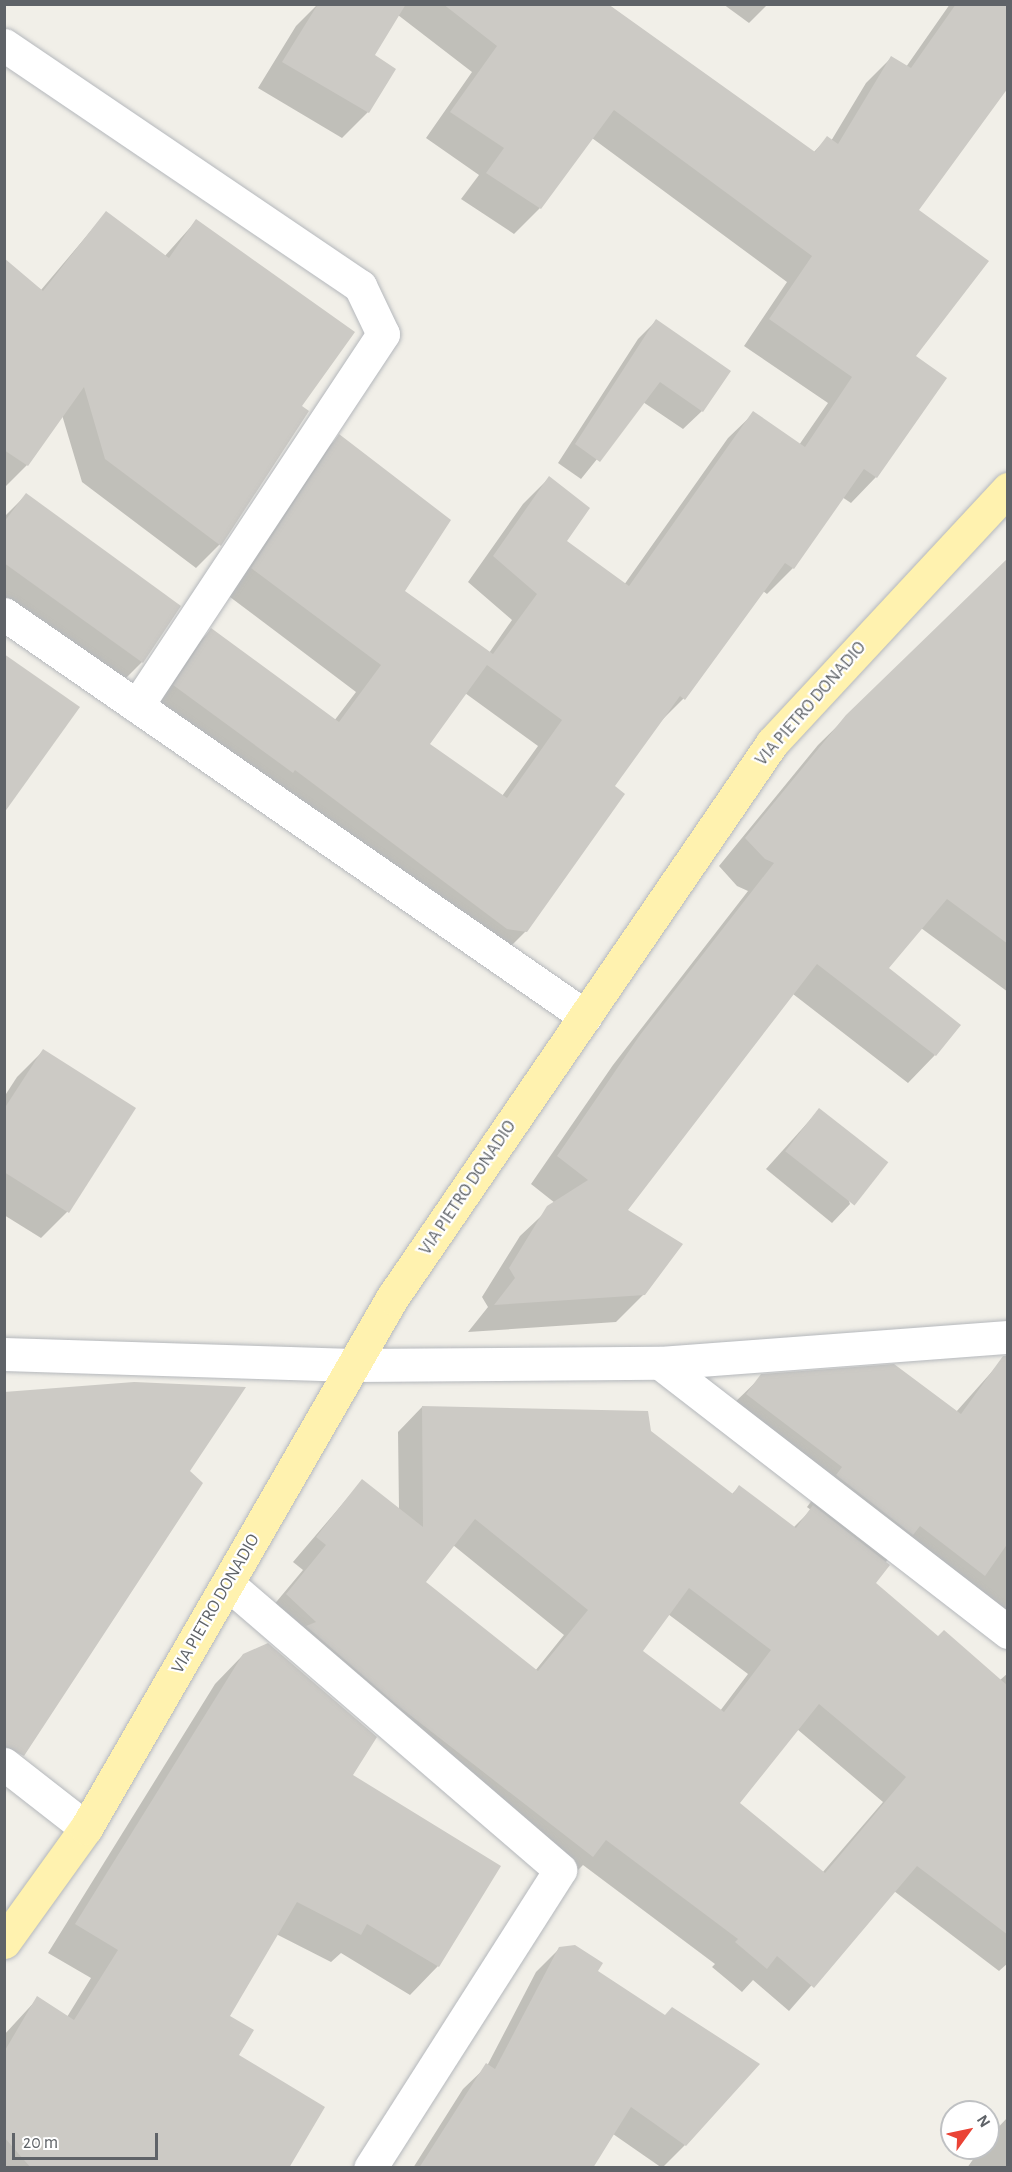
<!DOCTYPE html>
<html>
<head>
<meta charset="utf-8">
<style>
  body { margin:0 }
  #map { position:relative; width:1012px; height:2172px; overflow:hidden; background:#f1efe8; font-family:"Alegreya Sans",sans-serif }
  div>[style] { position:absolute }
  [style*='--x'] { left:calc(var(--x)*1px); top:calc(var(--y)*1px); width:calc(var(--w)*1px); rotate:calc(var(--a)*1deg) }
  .shadow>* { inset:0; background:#0003 }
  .building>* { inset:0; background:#cccac5; transform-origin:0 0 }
  .roads { filter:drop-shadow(0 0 2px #b5b8bc) drop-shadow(0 0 2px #b5b8bc) }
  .minor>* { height:33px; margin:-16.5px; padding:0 16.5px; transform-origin:16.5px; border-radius:16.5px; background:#fff }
  .major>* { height:33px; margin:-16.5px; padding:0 16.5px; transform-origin:16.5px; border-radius:16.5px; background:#fff2af }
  span { translate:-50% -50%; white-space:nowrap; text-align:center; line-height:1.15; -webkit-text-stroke:4.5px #fff; paint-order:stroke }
  .street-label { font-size:18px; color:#5f6368 }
  .frame { position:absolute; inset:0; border:6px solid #5f6368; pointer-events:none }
  .north { position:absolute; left:940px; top:2100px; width:60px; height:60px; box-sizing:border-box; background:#fff; border:2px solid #bfc1c3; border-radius:50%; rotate:57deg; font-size:16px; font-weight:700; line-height:24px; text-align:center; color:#5f6368 }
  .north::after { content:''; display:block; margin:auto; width:21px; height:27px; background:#ea4335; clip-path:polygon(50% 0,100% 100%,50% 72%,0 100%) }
  .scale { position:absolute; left:12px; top:2133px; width:146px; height:27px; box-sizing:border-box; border:3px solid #5f6368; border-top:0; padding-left:8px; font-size:18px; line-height:21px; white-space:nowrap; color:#5f6368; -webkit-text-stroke:4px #fff; paint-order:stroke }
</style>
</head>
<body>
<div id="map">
  <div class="shadow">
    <i style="clip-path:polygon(evenodd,318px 4px,607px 4px,813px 153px,827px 138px,831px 141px,866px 83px,891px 58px,906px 67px,950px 4px,1008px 4px,917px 211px,913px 357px,876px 477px,851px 503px,842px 497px,793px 568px,767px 594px,763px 591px,683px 699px,658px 724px,613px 787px,526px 931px,500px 957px,149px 712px,185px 656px,211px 630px,334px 721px,356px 692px,226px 594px,314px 462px,339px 436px,403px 591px,489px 653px,512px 620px,468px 582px,523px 504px,549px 478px,565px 541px,624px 585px,728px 438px,754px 413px,799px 445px,828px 403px,744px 346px,787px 282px,592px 138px,540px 208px,514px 234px,461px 199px,479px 175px,426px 138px,472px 72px,398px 15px,372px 56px,394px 69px,368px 112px,342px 138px,258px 88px,296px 26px,318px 4px,465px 693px,538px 746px,502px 796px,428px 744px,465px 693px)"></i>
    <i style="clip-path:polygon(723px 4px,768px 4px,749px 23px)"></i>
    <i style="clip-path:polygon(106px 213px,164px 257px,196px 221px,300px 406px,219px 545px,196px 568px,82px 482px,62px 415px,27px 465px,4px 488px,4px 260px,41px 290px)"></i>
    <i style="clip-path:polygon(656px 321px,702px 411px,683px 429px,643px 402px,581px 479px,558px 463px,638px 339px)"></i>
    <i style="clip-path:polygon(26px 495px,178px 607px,142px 662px,116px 688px,4px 607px,4px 517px)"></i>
    <i style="clip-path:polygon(1008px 559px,1008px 992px,921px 928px,887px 969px,935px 1055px,908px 1083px,793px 994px,626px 1210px,644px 1294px,616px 1322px,468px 1332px,488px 1307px,482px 1297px,520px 1236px,555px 1203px,531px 1184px,613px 1065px,748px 891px,737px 886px,719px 866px,818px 745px)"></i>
    <i style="clip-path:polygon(43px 1051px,134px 1109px,67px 1212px,41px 1238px,4px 1215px,4px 1097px,17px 1077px)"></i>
    <i style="clip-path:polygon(819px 1110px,850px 1204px,832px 1223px,766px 1169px)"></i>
    <i style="clip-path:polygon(evenodd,1004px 1358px,1008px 1607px,998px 1616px,889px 1557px,874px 1583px,938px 1638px,999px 1681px,1008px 1673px,1008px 1963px,999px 1971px,894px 1891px,789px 2011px,753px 1980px,742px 1992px,712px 1967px,715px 1964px,583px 1865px,568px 1880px,262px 1619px,303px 1570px,293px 1562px,362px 1481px,399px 1510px,398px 1432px,422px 1407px,649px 1432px,731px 1495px,739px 1487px,793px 1528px,811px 1510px,807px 1507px,813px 1499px,730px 1407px,762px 1376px,956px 1412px,1004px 1358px,453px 1545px,564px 1635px,535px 1671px,424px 1582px,453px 1545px,1004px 1358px,668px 1614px,748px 1674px,720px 1711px,641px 1651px,668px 1614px,1004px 1358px,797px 1729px,883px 1802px,822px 1873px,738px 1804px,797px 1729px)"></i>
    <i style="clip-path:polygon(243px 1655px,351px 1776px,499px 1867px,438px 1966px,410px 1995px,341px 1953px,331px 1962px,276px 1934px,228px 2017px,237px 2055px,287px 2168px,4px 2168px,4px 2035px,38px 1998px,67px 2017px,91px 1978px,48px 1953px,215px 1684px)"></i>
    <i style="clip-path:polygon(560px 1948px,596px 1971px,685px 2145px,662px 2168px,613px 2134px,592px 2168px,413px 2168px,463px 2089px,487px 2066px,536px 1972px)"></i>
    <i style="clip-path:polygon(1008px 2117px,1008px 2168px,967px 2168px,981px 2148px,988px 2148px,988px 2138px)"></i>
  </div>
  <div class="building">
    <i style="clip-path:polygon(318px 4px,406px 4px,375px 55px,396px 69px,369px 113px,282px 62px)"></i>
    <i style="clip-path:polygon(evenodd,443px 4px,608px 4px,815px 152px,827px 136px,838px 144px,891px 56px,911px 68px,956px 4px,1008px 4px,1008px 88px,919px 210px,989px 261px,916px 356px,947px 378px,877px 478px,864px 469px,794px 569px,785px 563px,685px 700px,680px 696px,615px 786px,625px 794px,527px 932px,507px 929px,295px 770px,293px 773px,173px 685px,211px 628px,339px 722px,381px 665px,251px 568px,339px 434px,451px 520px,405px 591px,493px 654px,537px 594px,493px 556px,549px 476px,590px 508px,567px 541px,629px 586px,753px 411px,805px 447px,852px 377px,769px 319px,812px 256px,614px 110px,541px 209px,486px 173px,504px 148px,450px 112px,497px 46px,443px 4px,487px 665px,562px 720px,507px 798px,430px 744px,487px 665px)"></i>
    <i style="clip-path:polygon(106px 211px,169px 258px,196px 219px,355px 332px,302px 406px,309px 411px,221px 546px,105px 459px,84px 387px,28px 466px,4px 450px,4px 258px,43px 291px)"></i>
    <i style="clip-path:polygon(656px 319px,731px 371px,703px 412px,660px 382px,600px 462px,575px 444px)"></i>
    <i style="clip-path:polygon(26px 493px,181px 606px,143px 663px,4px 563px,4px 522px)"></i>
    <i style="clip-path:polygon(1008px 558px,1008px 944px,947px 899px,889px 968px,961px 1025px,936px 1056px,817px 964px,628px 1210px,683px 1244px,645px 1295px,494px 1305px,515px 1278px,509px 1268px,547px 1206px,588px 1180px,557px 1156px,640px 1035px,774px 863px,765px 859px,745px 838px,846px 715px)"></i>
    <i style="clip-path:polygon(4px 654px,80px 707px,4px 813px)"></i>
    <i style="clip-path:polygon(43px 1049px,136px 1108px,69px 1213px,4px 1172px,4px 1109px)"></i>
    <i style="left:819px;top:1108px;width:88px;height:55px;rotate:38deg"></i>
    <i style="clip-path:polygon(1003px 1356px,1008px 1356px,1008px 1543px,985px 1576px,920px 1526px,913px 1535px,836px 1475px,842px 1467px,746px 1394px,761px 1374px,894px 1364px,961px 1414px)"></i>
    <i style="clip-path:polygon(134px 1382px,246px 1387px,190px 1471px,203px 1483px,24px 1756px,4px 1746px,4px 1392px)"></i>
    <i style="clip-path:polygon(evenodd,422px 1406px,648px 1411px,651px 1431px,733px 1494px,739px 1485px,796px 1528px,813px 1505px,890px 1565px,876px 1583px,938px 1636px,944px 1630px,1008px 1686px,1008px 1935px,917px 1866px,814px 1988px,777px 1956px,767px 1969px,735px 1942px,738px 1939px,606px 1840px,593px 1857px,397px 1705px,306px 1626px,316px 1622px,286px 1594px,326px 1545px,316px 1537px,362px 1479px,423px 1527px,422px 1406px,475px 1519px,588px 1610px,538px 1671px,426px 1582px,475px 1519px,422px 1406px,689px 1588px,771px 1650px,724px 1712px,643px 1651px,689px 1588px,422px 1406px,819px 1704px,906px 1777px,825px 1873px,740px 1803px,819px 1704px)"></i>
    <i style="clip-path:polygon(268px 1643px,377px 1737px,353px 1775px,501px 1866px,439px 1967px,367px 1924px,361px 1935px,297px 1902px,230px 2016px,254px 2030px,239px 2055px,325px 2107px,289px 2168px,31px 2168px,4px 2137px,4px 2052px,37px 1996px,74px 2020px,118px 1950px,75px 1924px,243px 1654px)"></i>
    <i style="clip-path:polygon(575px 1945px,603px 1963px,598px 1971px,665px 2015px,672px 2007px,760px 2064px,686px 2146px,631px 2107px,593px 2168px,419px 2168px,486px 2063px,495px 2069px,559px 1947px)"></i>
  </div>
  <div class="roads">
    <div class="minor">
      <i style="--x:4;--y:45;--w:430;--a:34.1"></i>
      <i style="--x:360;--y:286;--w:53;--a:64.4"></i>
      <i style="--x:383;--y:334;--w:446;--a:123.5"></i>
      <i style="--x:4;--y:614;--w:707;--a:34.68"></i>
      <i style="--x:4;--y:1354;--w:349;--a:1.8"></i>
      <i style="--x:353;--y:1365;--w:307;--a:-0.4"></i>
      <i style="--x:660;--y:1363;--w:349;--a:-4.3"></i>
      <i style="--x:660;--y:1363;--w:440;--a:37.7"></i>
      <i style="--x:228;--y:1584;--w:438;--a:40.7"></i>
      <i style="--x:560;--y:1870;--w:353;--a:122.5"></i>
      <i style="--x:4;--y:1764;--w:104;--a:38"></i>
    </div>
    <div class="major">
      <i style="--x:4;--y:1942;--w:140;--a:-54.3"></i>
      <i style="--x:86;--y:1828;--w:612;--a:-60"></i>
      <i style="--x:392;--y:1298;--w:673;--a:-55.6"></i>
      <i style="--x:772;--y:743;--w:347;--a:-47.1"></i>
    </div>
  </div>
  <div class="street-label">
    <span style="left:811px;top:704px;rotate:-49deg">VIA PIETRO DONADIO</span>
    <span style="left:468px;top:1188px;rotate:-56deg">VIA PIETRO DONADIO</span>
    <span style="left:216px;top:1604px;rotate:-60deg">VIA PIETRO DONADIO</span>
  </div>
  <div class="frame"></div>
  <div class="north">N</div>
  <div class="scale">20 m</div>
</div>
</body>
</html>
